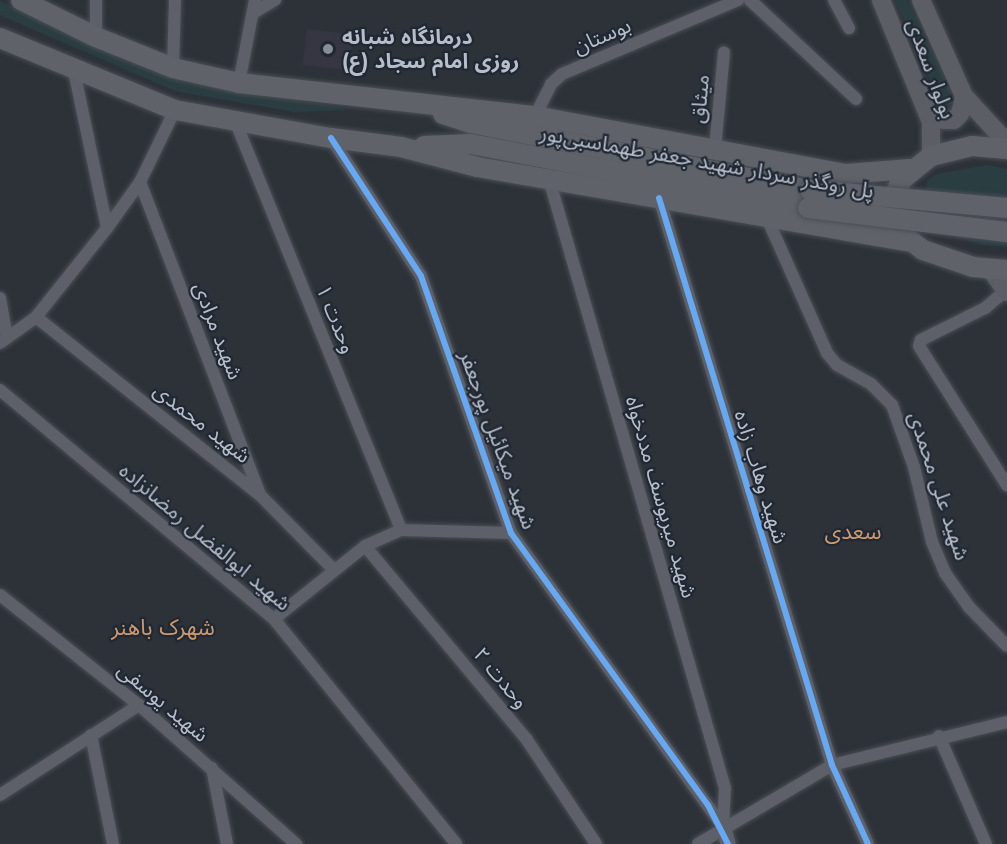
<!DOCTYPE html>
<html>
<head>
<meta charset="utf-8">
<style>
  body { margin:0 }
  #map { position:relative; width:1007px; height:844px; overflow:hidden; background:#2d3239; font-family:Jost,"Noto Sans Arabic",sans-serif }
  div>[style] { position:absolute }
  [style*='--x'] { left:calc(var(--x)*1px); top:calc(var(--y)*1px); width:calc(var(--w)*1px); rotate:calc(var(--a)*1deg) }
  .medical>* { inset:0; background:#363542; transform-origin:0 0 }
  .green>* { inset:0; background:#2a3d40 }
  .roads { filter:drop-shadow(0 0 2px #4a4e54) drop-shadow(0 0 2px #4a4e54) }
  .minor>* { height:12px; margin:-6px; padding:0 6px; transform-origin:6px; border-radius:6px; background:#5d6068 }
  .tertiary>* { height:15px; margin:-7.5px; padding:0 7.5px; transform-origin:7.5px; border-radius:7.5px; background:#5d6068 }
  .secondary>* { height:18px; margin:-9px; padding:0 9px; transform-origin:9px; border-radius:9px; background:#5b5f65 }
  .primary>* { height:20px; margin:-10px; padding:0 10px; transform-origin:10px; border-radius:10px; background:#5f6369 }
  .bridges { filter:drop-shadow(0 0 2px #4b4e56) drop-shadow(0 0 2px #4b4e56) }
  .primary-bridge>* { height:20px; margin:-10px; padding:0 10px; transform-origin:10px; border-radius:10px; background:#5f6369 }
  .cycleway>* { height:6px; margin:-3px; padding:0 3px; transform-origin:3px; border-radius:3px; background:#66a8f1 }
  .dots>* { width:16px; height:16px; translate:-50% -50%; box-sizing:border-box; border:3px solid #202834; border-radius:50% }
  span { translate:-50% -50%; white-space:nowrap; text-align:center; line-height:1.15; -webkit-text-stroke:4.5px #202834; paint-order:stroke }
  .street-label { font-size:21px; color:#b7bec9 }
  .poi-label { font-size:21px; color:#b7bec9; font-weight:700 }
  .left { translate:0 -50%; text-align:left }
  .neighbourhood-label { font-size:22px; color:#cf996c }
</style>
</head>
<body>
<div id="map">
  <div class="medical">
    <i style="left:307px;top:29px;width:47px;height:36px;rotate:7deg"></i>
  </div>
  <div class="green">
    <i style="clip-path:polygon(895px 0,907px 0,951px 92px,952px 104px,946px 107px,940px 103px)"></i>
    <i style="clip-path:polygon(0 1px,155px 72px,350px 110px,295px 112px,175px 91px,0 15px)"></i>
    <i style="clip-path:polygon(987px 165px,1007px 169px,1007px 247px,981px 245px,947px 235px,932px 220px,923px 204px,927px 180px,937px 174px)"></i>
  </div>
  <div class="roads">
    <div class="minor">
      <i style="--x:750;--y:0;--w:145;--a:43"></i>
      <i style="--x:834;--y:0;--w:32;--a:62"></i>
      <i style="--x:253;--y:13;--w:26;--a:-31"></i>
      <i style="--x:96;--y:37;--w:37;--a:-90"></i>
      <i style="--x:173;--y:68;--w:68;--a:-88.3"></i>
      <i style="--x:74;--y:71;--w:160;--a:78.1"></i>
      <i style="--x:239;--y:83;--w:85;--a:-79.1"></i>
      <i style="--x:535;--y:116;--w:36;--a:-63"></i>
      <i style="--x:551;--y:84;--w:15;--a:-42"></i>
      <i style="--x:562;--y:74;--w:191;--a:-22.8"></i>
      <i style="--x:236;--y:123;--w:439;--a:67.9"></i>
      <i style="--x:331;--y:138;--w:165;--a:56.9"></i>
      <i style="--x:421;--y:276;--w:272;--a:70.7"></i>
      <i style="--x:511;--y:533;--w:362;--a:54.2"></i>
      <i style="--x:715;--y:149;--w:97;--a:-84.7"></i>
      <i style="--x:549;--y:179;--w:634;--a:73.88"></i>
      <i style="--x:725;--y:788;--w:39;--a:93"></i>
      <i style="--x:140;--y:182;--w:335;--a:69"></i>
      <i style="--x:659;--y:198;--w:593;--a:73.03"></i>
      <i style="--x:832;--y:765;--w:87;--a:65.5"></i>
      <i style="--x:767;--y:218;--w:148;--a:66"></i>
      <i style="--x:827;--y:353;--w:16;--a:50"></i>
      <i style="--x:837;--y:365;--w:39;--a:29"></i>
      <i style="--x:871;--y:384;--w:30;--a:45"></i>
      <i style="--x:892;--y:405;--w:66;--a:70.5"></i>
      <i style="--x:914;--y:467;--w:77;--a:76.5"></i>
      <i style="--x:932;--y:542;--w:34;--a:67"></i>
      <i style="--x:945;--y:573;--w:42;--a:54.8"></i>
      <i style="--x:969;--y:607;--w:54;--a:45.7"></i>
      <i style="--x:1006;--y:290;--w:28;--a:139"></i>
      <i style="--x:985;--y:308;--w:72;--a:153.4"></i>
      <i style="--x:921;--y:340;--w:6;--a:108"></i>
      <i style="--x:919;--y:346;--w:165;--a:57.7"></i>
      <i style="--x:0;--y:298;--w:40;--a:80"></i>
      <i style="--x:36;--y:317;--w:286;--a:38.5"></i>
      <i style="--x:260;--y:495;--w:105;--a:45.4"></i>
      <i style="--x:0;--y:343;--w:44;--a:-35.8"></i>
      <i style="--x:36;--y:317;--w:114;--a:-51.4"></i>
      <i style="--x:107;--y:228;--w:57;--a:-54.3"></i>
      <i style="--x:140;--y:182;--w:80;--a:-64.1"></i>
      <i style="--x:0;--y:390;--w:357;--a:39.9"></i>
      <i style="--x:274;--y:619;--w:289;--a:51"></i>
      <i style="--x:365;--y:546;--w:253;--a:50.1"></i>
      <i style="--x:527;--y:740;--w:125;--a:56.4"></i>
      <i style="--x:0;--y:595;--w:177;--a:38.4"></i>
      <i style="--x:139;--y:705;--w:210;--a:41.5"></i>
      <i style="--x:274;--y:619;--w:117;--a:-38.7"></i>
      <i style="--x:365;--y:546;--w:39;--a:-24"></i>
      <i style="--x:401;--y:530;--w:110;--a:1.6"></i>
      <i style="--x:91;--y:735;--w:111;--a:78.6"></i>
      <i style="--x:939;--y:736;--w:118;--a:66.5"></i>
      <i style="--x:212;--y:768;--w:77;--a:78.8"></i>
      <i style="--x:0;--y:795;--w:166;--a:-32.9"></i>
      <i style="--x:698;--y:844;--w:156;--a:-30.5"></i>
      <i style="--x:832;--y:765;--w:180;--a:-13.8"></i>
    </div>
    <div class="tertiary">
      <i style="--x:723;--y:827;--w:18;--a:74"></i>
    </div>
    <div class="secondary">
      <i style="--x:881;--y:0;--w:132;--a:67.7"></i>
      <i style="--x:931;--y:122;--w:34;--a:90"></i>
      <i style="--x:921;--y:0;--w:105;--a:65.9"></i>
      <i style="--x:964;--y:96;--w:64;--a:47.5"></i>
      <i style="--x:926;--y:109;--w:21;--a:31"></i>
      <i style="--x:944;--y:120;--w:10;--a:0"></i>
      <i style="--x:954;--y:120;--w:8;--a:-45"></i>
      <i style="--x:960;--y:114;--w:18;--a:-77"></i>
      <i style="--x:991;--y:270;--w:27;--a:54"></i>
    </div>
    <div class="primary">
      <i style="--x:21;--y:0;--w:84;--a:26.3"></i>
      <i style="--x:96;--y:37;--w:83;--a:21.9"></i>
      <i style="--x:173;--y:68;--w:68;--a:12.8"></i>
      <i style="--x:239;--y:83;--w:298;--a:6.4"></i>
      <i style="--x:535;--y:116;--w:316;--a:10.6"></i>
      <i style="--x:846;--y:174;--w:63;--a:-4.5"></i>
      <i style="--x:0;--y:38;--w:189;--a:22.4"></i>
      <i style="--x:175;--y:110;--w:158;--a:10.2"></i>
      <i style="--x:331;--y:138;--w:71;--a:7.3"></i>
      <i style="--x:401;--y:147;--w:79;--a:14.7"></i>
      <i style="--x:477;--y:167;--w:439;--a:9.8"></i>
      <i style="--x:443;--y:114;--w:29;--a:18"></i>
      <i style="--x:471;--y:123;--w:346;--a:11.2"></i>
      <i style="--x:424;--y:146;--w:47;--a:-2.4"></i>
      <i style="--x:471;--y:144;--w:343;--a:10.8"></i>
      <i style="--x:1007;--y:149;--w:35;--a:-175"></i>
      <i style="--x:972;--y:146;--w:42;--a:166.3"></i>
      <i style="--x:931;--y:156;--w:38;--a:141"></i>
      <i style="--x:901;--y:180;--w:32;--a:112"></i>
      <i style="--x:889;--y:210;--w:23;--a:67"></i>
      <i style="--x:898;--y:231;--w:31;--a:37"></i>
      <i style="--x:923;--y:250;--w:53;--a:18.8"></i>
      <i style="--x:973;--y:267;--w:34;--a:5"></i>
    </div>
  </div>
  <div class="bridges">
    <div class="primary-bridge">
      <i style="--x:810;--y:190;--w:198;--a:5.2"></i>
      <i style="--x:808;--y:208;--w:200;--a:6.9"></i>
    </div>
  </div>
  <div class="cycleway">
    <i style="--x:331;--y:138;--w:165;--a:56.9"></i>
    <i style="--x:421;--y:276;--w:272;--a:70.7"></i>
    <i style="--x:511;--y:533;--w:336;--a:54.1"></i>
    <i style="--x:708;--y:805;--w:44;--a:62.9"></i>
    <i style="--x:659;--y:198;--w:593;--a:73.03"></i>
    <i style="--x:832;--y:765;--w:87;--a:65.5"></i>
  </div>
  <div class="dots">
    <i style="left:328px;top:49px;background:#878d97"></i>
  </div>
  <div class="street-label">
    <span style="left:602px;top:36px;rotate:-23deg">بوستان</span>
    <span style="left:931px;top:69px;rotate:70deg">بولوار سعدی</span>
    <span style="left:700px;top:99px;rotate:-85deg">میثاق</span>
    <span style="left:707px;top:162px;rotate:10deg">پل روگذر سردار شهید جعفر طهماسبی‌پور</span>
    <span style="left:336px;top:319px;rotate:68deg">وحدت ۱</span>
    <span style="left:218px;top:331px;rotate:69deg">شهید مرادی</span>
    <span style="left:202px;top:423px;rotate:38deg">شهید محمدی</span>
    <span style="left:498px;top:440px;rotate:70deg">شهید میکائیل پورجعفر</span>
    <span style="left:761px;top:477px;rotate:73deg">شهید وهاب زاده</span>
    <span style="left:939px;top:486px;rotate:72deg">شهید علی محمدی</span>
    <span style="left:661px;top:497px;rotate:74deg">شهید میریوسف مددخواه</span>
    <span style="left:205px;top:537px;rotate:40deg">شهید ابوالفضل رمضانزاده</span>
    <span style="left:501px;top:678px;rotate:50deg">وحدت ۲</span>
    <span style="left:163px;top:702px;rotate:40deg">شهید یوسفی</span>
  </div>
  <div class="poi-label">
    <span class="left" style="left:342px;top:49px">درمانگاه شبانه<br>روزی امام سجاد (ع)</span>
  </div>
  <div class="neighbourhood-label">
    <span style="left:853px;top:532px">سعدی</span>
    <span style="left:163px;top:628px">شهرک باهنر</span>
  </div>
</div>
</body>
</html>
